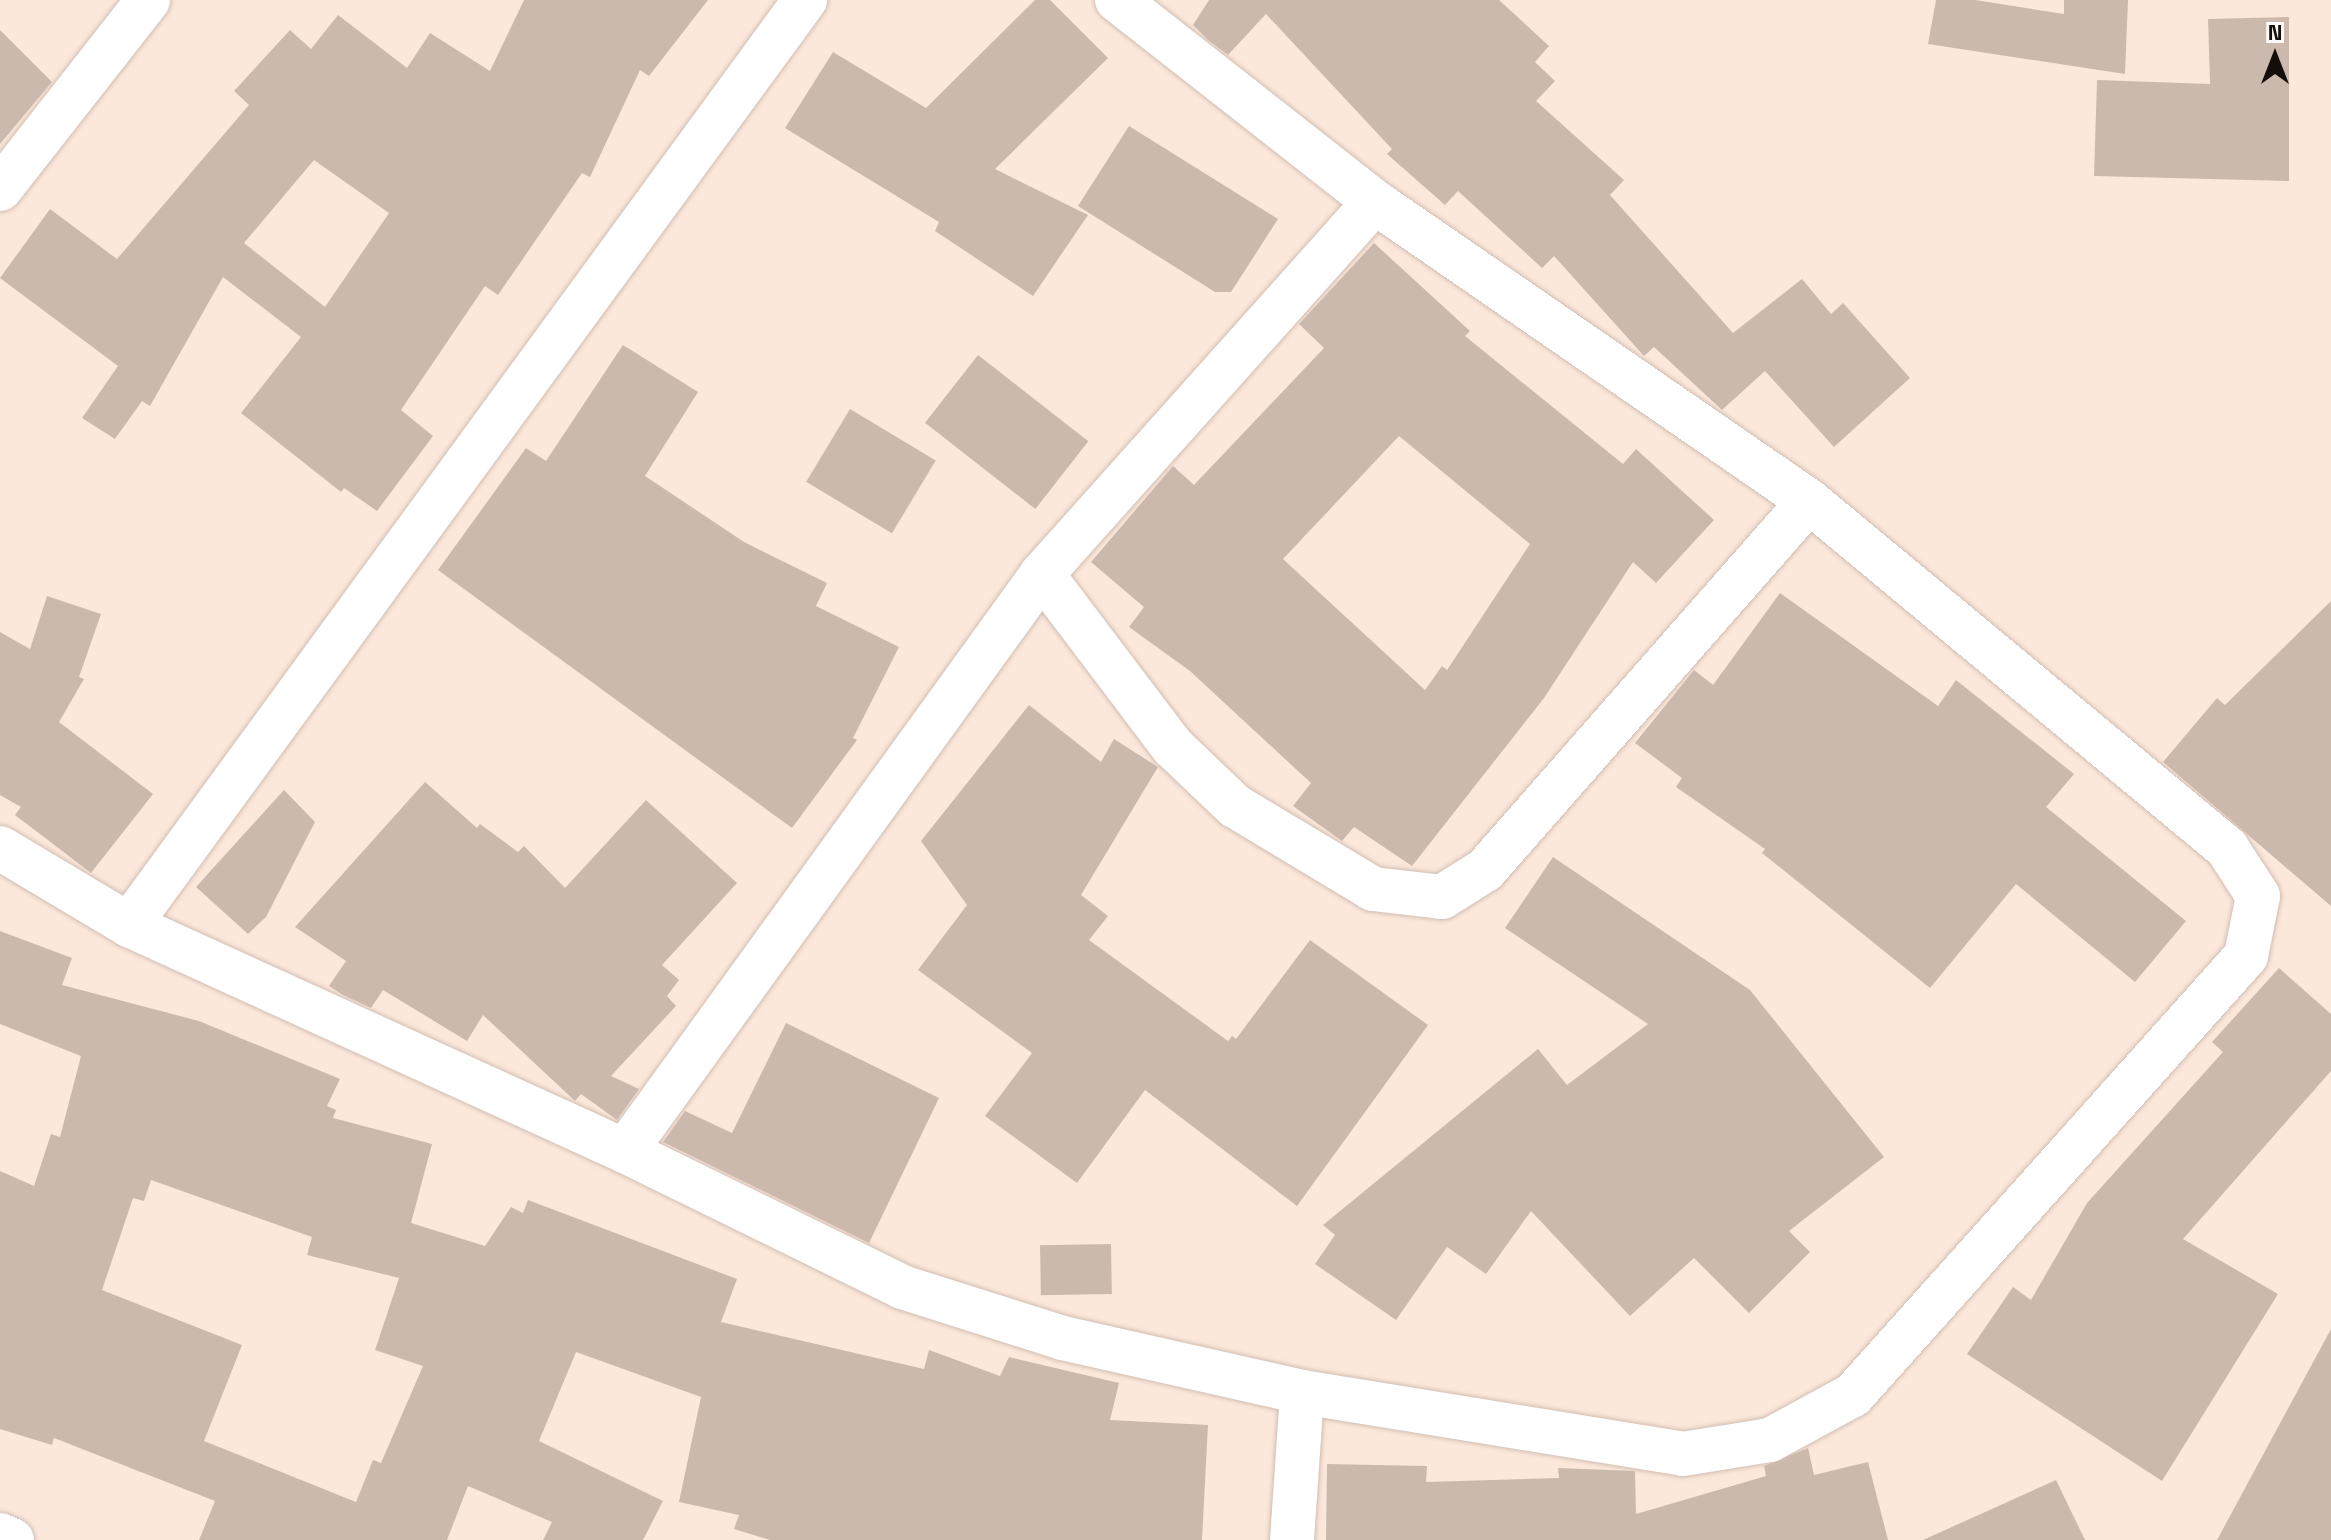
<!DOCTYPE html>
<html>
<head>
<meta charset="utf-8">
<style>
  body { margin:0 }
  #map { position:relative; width:2331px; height:1540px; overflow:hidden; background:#fce8db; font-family:"Space Grotesk",sans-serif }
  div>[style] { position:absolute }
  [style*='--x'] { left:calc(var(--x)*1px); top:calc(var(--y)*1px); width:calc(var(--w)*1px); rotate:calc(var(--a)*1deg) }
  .building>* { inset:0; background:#ccb9ad; transform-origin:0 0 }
  .roads { filter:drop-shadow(0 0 2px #d1beb2) drop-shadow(0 0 2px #d1beb2) }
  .street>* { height:44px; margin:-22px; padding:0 22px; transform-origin:22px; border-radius:22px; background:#fff }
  span { translate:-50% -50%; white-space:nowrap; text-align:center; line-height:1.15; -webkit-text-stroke:8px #fdf9f6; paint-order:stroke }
  .north { position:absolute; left:2235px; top:16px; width:80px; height:80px; -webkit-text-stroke:6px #fdf9f6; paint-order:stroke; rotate:0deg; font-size:22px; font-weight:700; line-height:32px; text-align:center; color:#140e0a }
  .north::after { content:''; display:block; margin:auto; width:28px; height:36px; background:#140e0a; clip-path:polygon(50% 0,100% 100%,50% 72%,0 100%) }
</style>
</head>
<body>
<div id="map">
  <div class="building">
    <i style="clip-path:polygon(evenodd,524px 0,708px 0,649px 76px,640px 70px,590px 177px,582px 173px,498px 295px,485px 286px,401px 410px,433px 436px,377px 511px,344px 488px,341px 492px,241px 413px,301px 337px,223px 277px,150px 406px,142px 401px,115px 439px,82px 418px,118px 366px,0 278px,50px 209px,117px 259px,249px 105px,234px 91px,290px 30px,311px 49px,338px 15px,407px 68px,430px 33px,490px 71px,524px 0,314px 160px,389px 213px,325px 307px,244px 243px,314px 160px)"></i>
    <i style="clip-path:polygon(1035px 0,1050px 0,1108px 58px,995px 169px,1088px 215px,1033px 296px,935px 231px,939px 222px,785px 128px,833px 52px,926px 108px)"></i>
    <i style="clip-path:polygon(1209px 0,1499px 0,1549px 46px,1535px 62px,1555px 81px,1536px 101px,1624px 180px,1610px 195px,1733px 333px,1802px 279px,1831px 314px,1843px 303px,1910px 378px,1834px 447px,1765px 371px,1722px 410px,1654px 347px,1644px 356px,1554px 256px,1542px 268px,1458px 191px,1445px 205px,1387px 154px,1392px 149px,1266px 14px,1228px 55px,1208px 40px,1193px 25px)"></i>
    <i style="clip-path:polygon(1936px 0,1975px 0,2064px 14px,2064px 0,2128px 0,2125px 74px,1928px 44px)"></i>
    <i style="clip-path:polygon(2289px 17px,2289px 181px,2094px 176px,2097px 80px,2210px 84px,2208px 19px)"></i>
    <i style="clip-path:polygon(0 30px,52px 82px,0 144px)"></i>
    <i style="clip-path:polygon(1129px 126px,1278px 219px,1231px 292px,1215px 292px,1078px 206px)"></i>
    <i style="clip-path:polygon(evenodd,1374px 243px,1470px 331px,1465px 336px,1623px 464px,1636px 449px,1714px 520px,1656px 583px,1633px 562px,1544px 698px,1412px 866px,1354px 827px,1342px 841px,1293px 806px,1311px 783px,1190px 671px,1129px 627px,1144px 607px,1091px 562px,1173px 466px,1194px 485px,1324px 348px,1299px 324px,1374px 243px,1399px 436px,1530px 544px,1447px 670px,1442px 666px,1425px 690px,1283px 559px,1399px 436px)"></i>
    <i style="clip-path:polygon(623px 345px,698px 392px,645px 476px,744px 542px,827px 583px,816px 606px,899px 647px,853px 738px,857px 740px,792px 828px,438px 570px,526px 448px,546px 461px)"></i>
    <i style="left:978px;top:355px;width:140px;height:86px;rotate:38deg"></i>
    <i style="left:850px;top:409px;width:100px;height:85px;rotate:31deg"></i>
    <i style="clip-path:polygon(1780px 593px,1938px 706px,1956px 680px,2074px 774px,2046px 807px,2186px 921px,2135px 982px,2016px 884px,1930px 988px,1762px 853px,1765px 849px,1676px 787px,1682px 778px,1635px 743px,1694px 670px,1713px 685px)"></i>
    <i style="clip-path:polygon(47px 596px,101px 614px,79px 677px,84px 679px,59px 722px,153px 794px,91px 873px,15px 815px,21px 807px,0 795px,0 632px,30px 649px)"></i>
    <i style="clip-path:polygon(2331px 601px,2331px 906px,2163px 762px,2217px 698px,2225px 705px)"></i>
    <i style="clip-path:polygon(1029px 705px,1101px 762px,1114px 739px,1158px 767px,1081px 895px,1108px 916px,1089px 940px,1228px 1041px,1232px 1036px,1236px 1039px,1310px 940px,1428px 1025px,1297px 1206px,1145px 1090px,1077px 1183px,985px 1116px,1032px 1053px,918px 970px,967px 905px,921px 841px)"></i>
    <i style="clip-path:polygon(425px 782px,477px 828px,480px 824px,518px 852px,524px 846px,565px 888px,646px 800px,737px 883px,662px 965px,679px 980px,667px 996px,676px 1006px,611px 1076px,639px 1089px,617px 1120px,581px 1094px,575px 1101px,483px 1015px,467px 1041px,383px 990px,371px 1008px,343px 995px,329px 986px,346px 961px,295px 927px)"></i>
    <i style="clip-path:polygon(284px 790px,315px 822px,266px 917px,248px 934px,196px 887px)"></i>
    <i style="clip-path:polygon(1553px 857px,1750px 990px,1884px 1157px,1789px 1231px,1810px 1252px,1749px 1313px,1694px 1258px,1630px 1316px,1531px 1211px,1486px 1274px,1447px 1247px,1396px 1320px,1315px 1264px,1335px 1235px,1323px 1225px,1538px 1049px,1567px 1085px,1648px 1024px,1505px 928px)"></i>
    <i style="clip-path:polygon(evenodd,0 931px,72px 958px,62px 985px,199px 1021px,340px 1079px,327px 1106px,336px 1110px,333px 1118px,432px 1144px,411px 1223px,485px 1246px,511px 1207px,523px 1213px,528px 1200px,737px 1279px,721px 1322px,924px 1369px,929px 1350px,1000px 1376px,1009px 1357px,1119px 1383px,1110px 1420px,1208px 1425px,1202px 1540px,770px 1540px,734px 1529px,739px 1515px,679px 1502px,701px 1397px,576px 1352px,539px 1441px,663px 1501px,643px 1540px,543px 1540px,552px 1522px,468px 1486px,447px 1540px,199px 1540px,215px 1501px,54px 1438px,52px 1445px,0 1429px,0 1171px,34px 1186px,51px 1134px,60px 1137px,81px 1056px,0 1024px,0 931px,151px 1180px,312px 1237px,307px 1255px,399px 1278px,375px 1350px,423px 1366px,381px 1463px,373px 1460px,356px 1502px,204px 1441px,242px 1345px,102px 1290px,133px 1198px,144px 1201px,151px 1180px)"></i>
    <i style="clip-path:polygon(2279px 968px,2331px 1014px,2331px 1071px,2183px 1239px,2278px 1294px,2162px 1481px,1967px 1354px,2013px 1287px,2031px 1300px,2087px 1203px,2223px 1052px,2212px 1042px)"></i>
    <i style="clip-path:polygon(786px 1023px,939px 1098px,869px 1243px,663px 1142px,685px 1111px,732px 1133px)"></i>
    <i style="left:1111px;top:1244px;width:50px;height:71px;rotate:89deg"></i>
    <i style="clip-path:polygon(2331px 1329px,2331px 1540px,2217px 1540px)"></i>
    <i style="clip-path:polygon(1808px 1448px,1814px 1475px,1868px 1462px,1888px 1540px,1326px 1540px,1327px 1464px,1427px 1466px,1426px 1482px,1559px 1478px,1558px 1468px,1635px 1471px,1636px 1514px,1766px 1476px,1764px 1466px)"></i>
    <i style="clip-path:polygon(2056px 1480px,2085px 1540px,1923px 1540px)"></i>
  </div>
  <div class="roads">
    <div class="street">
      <i style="--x:0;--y:189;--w:240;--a:-51.9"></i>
      <i style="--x:1042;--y:574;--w:217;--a:52.9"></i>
      <i style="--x:1173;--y:747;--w:86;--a:43.6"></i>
      <i style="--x:1235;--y:806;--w:161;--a:31"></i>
      <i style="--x:1373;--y:889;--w:69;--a:6.6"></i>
      <i style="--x:1442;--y:897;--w:51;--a:-32.1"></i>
      <i style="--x:1485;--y:870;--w:491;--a:-48.7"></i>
      <i style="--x:0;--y:848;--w:150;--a:30.8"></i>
      <i style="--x:129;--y:925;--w:545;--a:24.5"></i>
      <i style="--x:625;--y:1151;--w:309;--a:26.1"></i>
      <i style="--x:902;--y:1287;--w:169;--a:17.6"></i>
      <i style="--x:1063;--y:1338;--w:245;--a:12.7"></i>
      <i style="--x:1302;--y:1392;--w:386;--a:9.2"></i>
      <i style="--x:1683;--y:1454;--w:88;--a:-9.1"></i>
      <i style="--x:1770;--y:1440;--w:94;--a:-28.5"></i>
      <i style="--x:1853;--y:1395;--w:589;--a:-48.16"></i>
      <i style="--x:2246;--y:956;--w:61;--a:-78.7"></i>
      <i style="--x:2258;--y:896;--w:57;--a:-122.9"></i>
      <i style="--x:2227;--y:848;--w:543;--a:-140.3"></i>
      <i style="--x:1809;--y:501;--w:527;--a:-145.44"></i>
      <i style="--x:1375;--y:202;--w:328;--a:-141.9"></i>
      <i style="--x:129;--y:925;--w:1146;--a:-53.84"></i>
      <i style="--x:625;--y:1151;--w:712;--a:-54.14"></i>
      <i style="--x:1042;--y:574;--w:499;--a:-48.2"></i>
      <i style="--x:0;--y:1535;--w:13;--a:23"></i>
      <i style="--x:1292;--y:1540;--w:148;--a:-86.1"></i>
    </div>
  </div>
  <div class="north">N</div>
</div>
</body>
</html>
